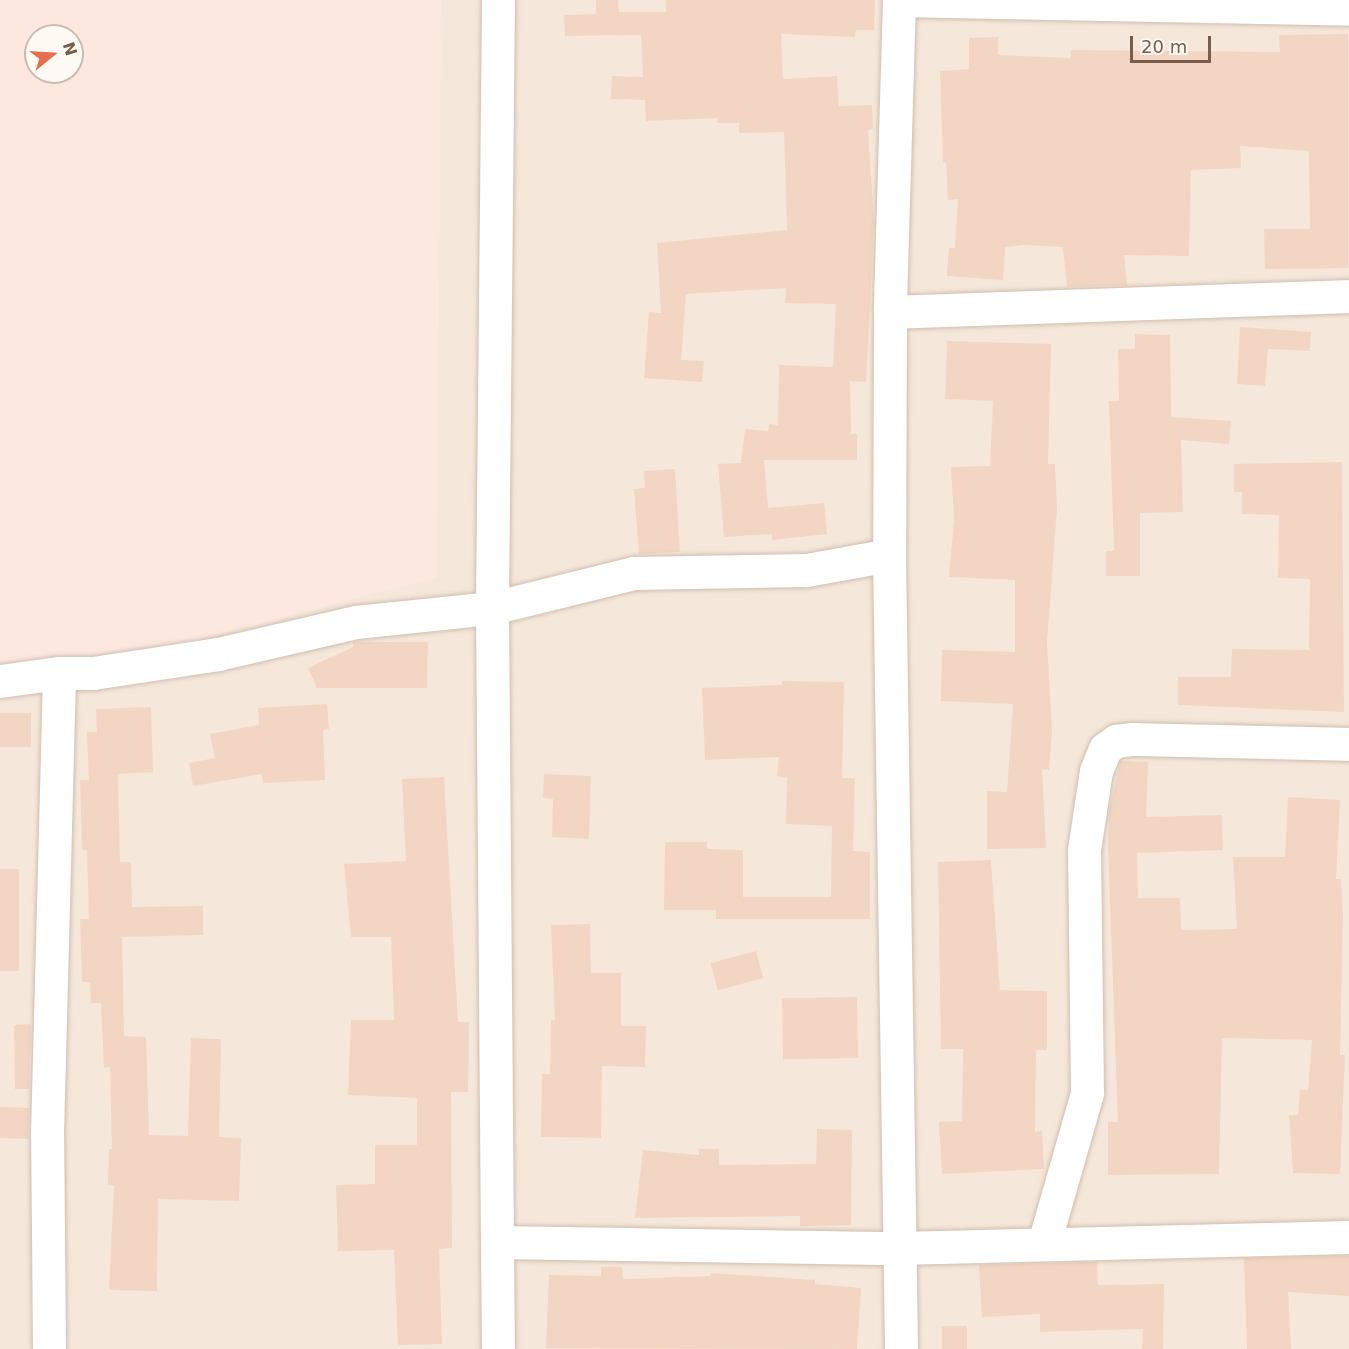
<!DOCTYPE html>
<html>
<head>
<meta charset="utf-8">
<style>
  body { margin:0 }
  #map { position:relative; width:1349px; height:1349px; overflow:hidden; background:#fdf6ec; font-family:"DejaVu Sans",sans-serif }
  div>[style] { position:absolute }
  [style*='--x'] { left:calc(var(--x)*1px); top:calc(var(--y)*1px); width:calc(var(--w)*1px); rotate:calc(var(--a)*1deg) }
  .residential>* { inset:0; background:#f5e8da }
  .commercial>* { inset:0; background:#fde8e0 }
  .building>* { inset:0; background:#f3d5c3; transform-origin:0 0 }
  .roads { filter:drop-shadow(0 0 2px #d1beb0) drop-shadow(0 0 2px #d1beb0) }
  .minor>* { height:33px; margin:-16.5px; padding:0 16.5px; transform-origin:16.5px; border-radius:16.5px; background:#fff }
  span { translate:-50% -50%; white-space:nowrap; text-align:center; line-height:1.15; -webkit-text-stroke:6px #fffaf3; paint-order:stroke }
  .north { position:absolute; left:24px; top:24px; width:60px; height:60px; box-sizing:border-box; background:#fffaf3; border:2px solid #cabbb1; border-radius:50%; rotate:72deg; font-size:16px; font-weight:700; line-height:24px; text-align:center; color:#7a5c4d }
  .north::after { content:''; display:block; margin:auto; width:21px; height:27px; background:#e76f51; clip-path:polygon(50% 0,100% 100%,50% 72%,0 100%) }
  .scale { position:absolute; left:1130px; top:36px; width:81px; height:27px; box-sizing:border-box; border:3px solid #7a5c4d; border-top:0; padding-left:8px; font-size:18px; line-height:21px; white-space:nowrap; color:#7a5c4d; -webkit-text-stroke:4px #fffaf3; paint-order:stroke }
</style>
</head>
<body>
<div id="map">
  <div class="residential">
    <i style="clip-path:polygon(evenodd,0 0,1349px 0,1349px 1349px,0 1349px,0 0,36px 36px,72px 36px,72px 72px,36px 72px,36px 36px)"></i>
  </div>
  <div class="commercial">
    <i style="clip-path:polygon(evenodd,0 0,441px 0,437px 577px,129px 657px,0 664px,0 0,36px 36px,72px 36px,72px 72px,36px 72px,36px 36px)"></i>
  </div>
  <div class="building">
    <i style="clip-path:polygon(596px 0,618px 0,619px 12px,666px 12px,666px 0,875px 0,874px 30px,856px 30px,855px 37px,781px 34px,783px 79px,837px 76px,839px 106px,872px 105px,873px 129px,868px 130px,874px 223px,866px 382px,850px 381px,851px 434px,857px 434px,857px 460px,764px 460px,768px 508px,824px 503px,827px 534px,772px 540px,772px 534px,724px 537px,718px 464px,741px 463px,745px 429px,768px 431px,769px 424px,778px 425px,779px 365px,833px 367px,836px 304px,785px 303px,786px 288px,686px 294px,681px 360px,704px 361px,702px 382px,644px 378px,649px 312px,661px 313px,657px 243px,787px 230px,784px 132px,739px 133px,739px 123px,717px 123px,717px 118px,646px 121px,645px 100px,611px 99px,612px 76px,643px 77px,641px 35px,565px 36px,564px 15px,596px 14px)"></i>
    <i style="clip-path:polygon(1348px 34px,1348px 268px,1265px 269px,1264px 229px,1310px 229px,1309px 151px,1240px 146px,1241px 168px,1191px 170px,1189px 256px,1124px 255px,1127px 285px,1067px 287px,1063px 247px,1024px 245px,1005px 247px,1003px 280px,947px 276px,949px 248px,955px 248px,958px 199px,948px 200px,946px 163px,943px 163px,940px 71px,969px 69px,969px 38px,998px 37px,998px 55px,1071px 58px,1071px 50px,1280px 52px,1279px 35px)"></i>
    <i style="clip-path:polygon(1240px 327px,1311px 332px,1310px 351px,1268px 349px,1265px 386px,1237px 384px)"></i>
    <i style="clip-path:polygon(1135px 334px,1170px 335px,1171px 417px,1231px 421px,1229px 444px,1181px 440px,1183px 512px,1140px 513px,1140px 576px,1106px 576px,1106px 551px,1114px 551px,1109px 401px,1119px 401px,1118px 349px,1135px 349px)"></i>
    <i style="clip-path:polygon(947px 341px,1051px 344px,1048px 464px,1055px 464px,1057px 509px,1047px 642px,1052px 731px,1049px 770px,1042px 769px,1046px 848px,987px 849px,987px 791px,1007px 792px,1013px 704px,941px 701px,942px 650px,1015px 652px,1015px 580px,949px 577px,954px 521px,951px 467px,990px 466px,993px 401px,945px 399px)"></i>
    <i style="clip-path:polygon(1342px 462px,1344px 712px,1178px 705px,1178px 677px,1231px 677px,1232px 649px,1309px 650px,1310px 579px,1278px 578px,1279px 515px,1242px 514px,1242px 492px,1234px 492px,1234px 464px)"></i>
    <i style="clip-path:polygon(675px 469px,680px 552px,639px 554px,634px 489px,645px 488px,644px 471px)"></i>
    <i style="clip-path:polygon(353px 642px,428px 642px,427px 688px,317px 688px,308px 668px,353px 647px)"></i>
    <i style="clip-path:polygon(782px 681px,844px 682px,842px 778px,855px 778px,853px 851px,870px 852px,870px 919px,716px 919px,716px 910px,664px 910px,665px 842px,707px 842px,707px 849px,743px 850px,743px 897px,831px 897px,832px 826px,786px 824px,787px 778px,777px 776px,779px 757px,705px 760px,702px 688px,782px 685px)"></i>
    <i style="clip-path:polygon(327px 704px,329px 729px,323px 730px,325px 780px,263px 783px,262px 774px,193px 786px,189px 763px,215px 758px,210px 734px,259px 725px,258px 708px)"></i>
    <i style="clip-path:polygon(151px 707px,153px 772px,118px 774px,120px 862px,131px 862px,132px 907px,203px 906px,203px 935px,122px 937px,124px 1036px,146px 1037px,149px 1135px,188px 1136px,191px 1038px,221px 1039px,219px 1137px,241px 1138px,239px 1201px,158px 1199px,157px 1291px,109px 1290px,114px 1186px,108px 1185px,109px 1149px,112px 1149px,110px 1067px,104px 1068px,101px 1003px,91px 1003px,90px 982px,82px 982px,80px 919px,89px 919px,87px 850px,82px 850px,80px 780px,89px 780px,87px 732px,97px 732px,96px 709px)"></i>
    <i style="left:0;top:713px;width:31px;height:34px"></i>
    <i style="clip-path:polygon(1120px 761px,1148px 762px,1146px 817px,1222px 815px,1223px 850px,1137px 853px,1138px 898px,1180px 898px,1181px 930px,1237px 929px,1233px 857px,1285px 857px,1288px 797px,1340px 800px,1336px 879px,1341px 879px,1343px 916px,1340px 1055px,1345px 1055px,1340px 1174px,1293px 1173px,1289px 1115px,1298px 1115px,1300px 1090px,1308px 1090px,1312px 1040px,1222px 1038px,1219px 1174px,1108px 1175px,1108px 1122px,1118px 1122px,1108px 847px,1109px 812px)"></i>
    <i style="clip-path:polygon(544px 774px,591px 776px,589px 839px,552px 837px,553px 799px,543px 798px)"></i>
    <i style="clip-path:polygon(444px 777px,458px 1022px,469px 1022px,468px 1092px,451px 1092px,452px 1248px,439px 1249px,442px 1344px,398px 1345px,394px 1250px,338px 1251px,336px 1185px,375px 1184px,375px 1145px,417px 1145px,417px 1098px,348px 1095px,351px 1020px,394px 1020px,391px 937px,351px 937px,344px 864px,406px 861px,402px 779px)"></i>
    <i style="clip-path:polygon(991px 860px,1000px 990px,1047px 991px,1047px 1050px,1036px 1050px,1035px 1132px,1042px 1131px,1044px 1169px,942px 1174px,939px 1122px,962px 1121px,963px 1049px,941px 1049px,938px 862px)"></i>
    <i style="left:0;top:869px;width:19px;height:102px"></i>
    <i style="clip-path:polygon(590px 924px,591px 973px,621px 973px,621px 1026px,646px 1026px,645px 1067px,602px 1066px,601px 1138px,541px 1137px,542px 1074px,550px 1074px,551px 1020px,555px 1020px,551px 925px)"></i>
    <i style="left:756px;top:951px;width:28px;height:47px;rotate:75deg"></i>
    <i style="left:857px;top:997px;width:61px;height:75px;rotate:89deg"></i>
    <i style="clip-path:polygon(31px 1024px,29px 1089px,15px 1089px,14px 1025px)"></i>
    <i style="left:29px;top:1108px;width:31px;height:29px;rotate:92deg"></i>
    <i style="clip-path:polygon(817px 1129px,852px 1130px,851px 1225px,800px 1226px,800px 1216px,635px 1218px,643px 1150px,699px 1155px,699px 1149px,719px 1149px,719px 1165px,816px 1164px)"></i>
    <i style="clip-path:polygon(1349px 1256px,1349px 1296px,1288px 1292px,1291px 1349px,1247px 1349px,1244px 1258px)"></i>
    <i style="clip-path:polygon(1097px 1262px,1098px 1285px,1164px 1284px,1163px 1349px,1142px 1349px,1143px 1329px,1040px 1332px,1040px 1314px,982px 1317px,979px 1265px)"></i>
    <i style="clip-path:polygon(601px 1267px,622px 1267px,623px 1279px,711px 1276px,711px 1273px,815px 1280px,815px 1284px,861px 1288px,857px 1349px,546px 1348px,549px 1275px,601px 1276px)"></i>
    <i style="left:942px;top:1326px;width:25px;height:23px"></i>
  </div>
  <div class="roads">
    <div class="minor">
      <i style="--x:498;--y:0;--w:608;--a:90.57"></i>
      <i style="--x:492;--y:608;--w:634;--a:89.55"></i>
      <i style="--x:497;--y:1242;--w:400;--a:0.9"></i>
      <i style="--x:897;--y:1248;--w:452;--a:-1.4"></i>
      <i style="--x:899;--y:0;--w:312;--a:91.7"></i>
      <i style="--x:890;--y:312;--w:243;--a:90.2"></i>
      <i style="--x:889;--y:555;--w:794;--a:89.13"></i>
      <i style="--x:899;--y:0;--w:450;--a:1.1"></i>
      <i style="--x:890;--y:312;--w:459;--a:-2"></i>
      <i style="--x:0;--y:681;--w:60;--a:-7.7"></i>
      <i style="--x:59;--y:673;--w:34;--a:0"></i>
      <i style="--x:93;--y:673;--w:126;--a:-8.6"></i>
      <i style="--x:218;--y:654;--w:142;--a:-13.1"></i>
      <i style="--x:356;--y:622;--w:137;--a:-5.9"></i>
      <i style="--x:492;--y:608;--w:145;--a:-13.9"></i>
      <i style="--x:633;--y:573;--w:173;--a:-1"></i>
      <i style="--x:806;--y:570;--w:84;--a:-10.2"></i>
      <i style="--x:497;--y:1242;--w:107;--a:89.5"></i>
      <i style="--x:1044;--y:1243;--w:156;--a:-74"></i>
      <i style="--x:1087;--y:1093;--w:243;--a:-90.7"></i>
      <i style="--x:1084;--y:850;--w:80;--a:-81.4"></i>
      <i style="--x:1096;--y:771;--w:24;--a:-68"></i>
      <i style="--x:1105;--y:749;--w:14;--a:-36"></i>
      <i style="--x:1116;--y:741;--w:17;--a:-7"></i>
      <i style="--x:1133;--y:739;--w:216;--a:1.3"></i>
      <i style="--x:49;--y:1349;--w:215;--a:-90.5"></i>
      <i style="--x:47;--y:1134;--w:461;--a:-88.5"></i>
    </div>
  </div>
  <div class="north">N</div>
  <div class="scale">20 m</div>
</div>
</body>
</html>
